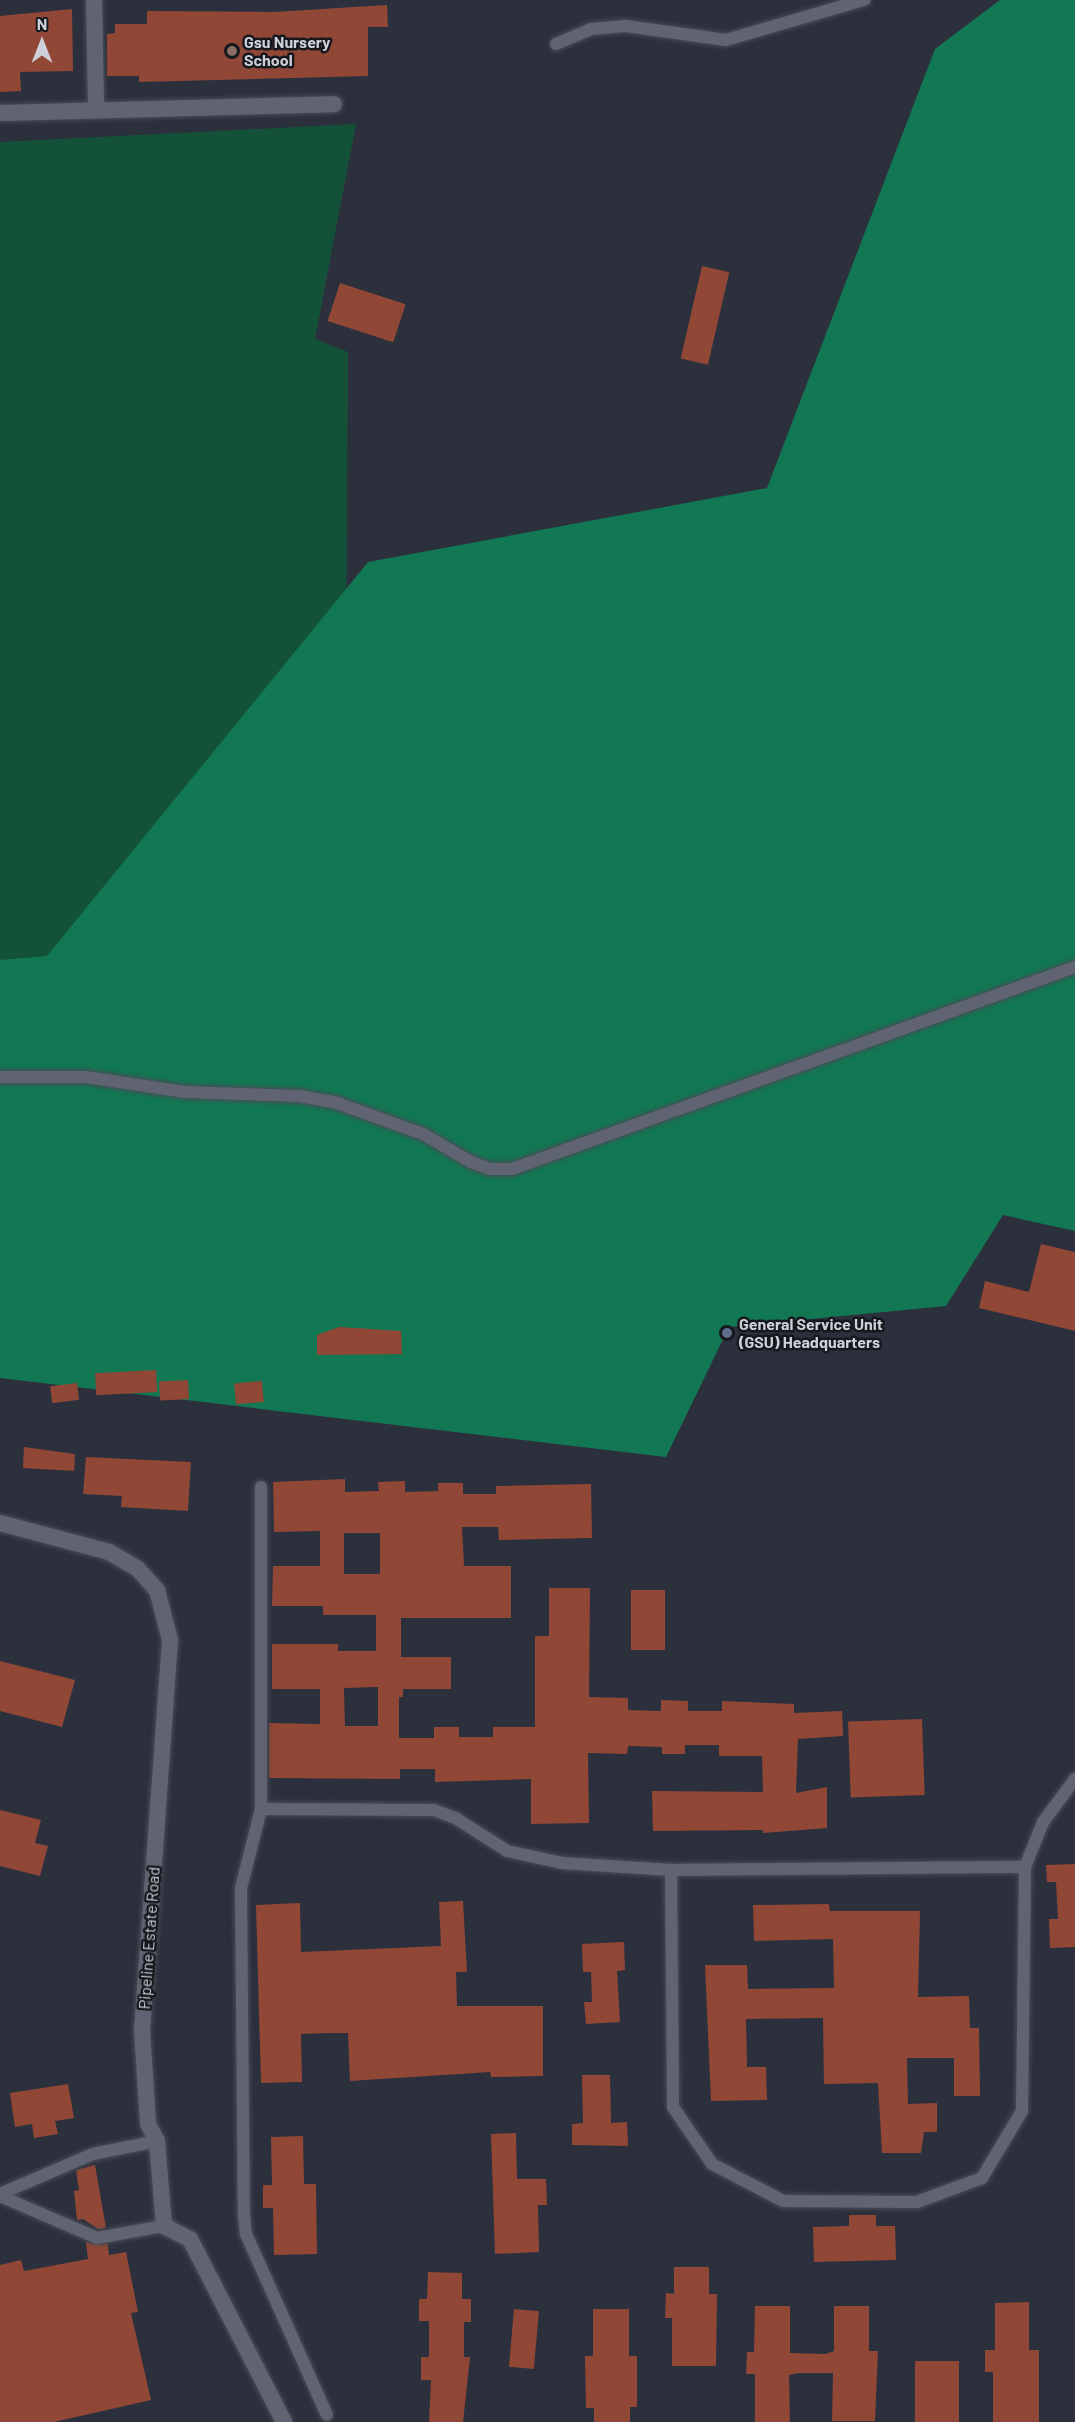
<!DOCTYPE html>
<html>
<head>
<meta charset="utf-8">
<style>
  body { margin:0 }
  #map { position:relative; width:1075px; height:2422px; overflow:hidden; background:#2c303d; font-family:Barlow,sans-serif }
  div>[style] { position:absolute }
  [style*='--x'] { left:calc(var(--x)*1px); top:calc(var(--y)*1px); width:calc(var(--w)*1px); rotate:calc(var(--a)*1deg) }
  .green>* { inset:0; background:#135239 }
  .forest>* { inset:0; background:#127753 }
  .building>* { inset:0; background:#914736; transform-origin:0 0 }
  .roads { filter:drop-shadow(0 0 2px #494c56) drop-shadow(0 0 2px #494c56) }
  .service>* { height:12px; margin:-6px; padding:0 6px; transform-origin:6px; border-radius:6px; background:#606472 }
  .minor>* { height:16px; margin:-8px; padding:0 8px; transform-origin:8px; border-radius:8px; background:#606472 }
  .dots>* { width:16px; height:16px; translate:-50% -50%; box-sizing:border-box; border:3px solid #16181e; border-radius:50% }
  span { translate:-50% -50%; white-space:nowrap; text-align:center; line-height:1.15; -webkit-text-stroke:5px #16181e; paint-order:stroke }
  .poi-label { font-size:16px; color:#cfd1da; font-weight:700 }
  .left { translate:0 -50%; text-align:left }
  .street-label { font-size:16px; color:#cfd1da }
  .north { position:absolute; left:12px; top:12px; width:60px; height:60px; -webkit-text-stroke:4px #16181e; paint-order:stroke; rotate:0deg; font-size:16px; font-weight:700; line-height:24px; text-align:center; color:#cfd1da }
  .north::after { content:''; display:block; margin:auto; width:21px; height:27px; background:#cfd1da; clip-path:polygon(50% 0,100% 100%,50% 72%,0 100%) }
</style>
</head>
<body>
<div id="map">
  <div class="green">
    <i style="clip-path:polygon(356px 124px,315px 339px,348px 352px,344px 1030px,0 1056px,0 142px)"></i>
  </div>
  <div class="forest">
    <i style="clip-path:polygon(1000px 0,1075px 0,1075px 1231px,1003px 1215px,946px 1306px,729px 1327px,666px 1457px,0 1378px,0 960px,47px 956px,368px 562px,767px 488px,935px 49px)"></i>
  </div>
  <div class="building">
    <i style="clip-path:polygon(387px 5px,388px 27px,368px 27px,368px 76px,139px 82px,139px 76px,107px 76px,107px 34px,115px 33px,115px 24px,147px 24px,147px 11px,273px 12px)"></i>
    <i style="clip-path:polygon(72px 9px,73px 71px,20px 72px,21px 91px,0 92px,0 16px)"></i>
    <i style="left:702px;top:266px;width:28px;height:95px;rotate:13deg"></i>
    <i style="left:340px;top:283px;width:69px;height:40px;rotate:18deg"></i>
    <i style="clip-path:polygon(1041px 1244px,1075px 1252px,1075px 1331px,979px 1308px,985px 1281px,1029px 1292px)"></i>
    <i style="clip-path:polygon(339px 1327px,401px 1331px,402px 1354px,317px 1355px,317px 1335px)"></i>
    <i style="left:156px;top:1370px;width:22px;height:61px;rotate:87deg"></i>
    <i style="left:188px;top:1380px;width:19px;height:29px;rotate:87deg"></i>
    <i style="left:262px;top:1381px;width:21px;height:28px;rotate:85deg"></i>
    <i style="left:77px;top:1383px;width:17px;height:27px;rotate:83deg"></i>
    <i style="clip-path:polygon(24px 1447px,75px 1454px,74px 1471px,23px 1468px)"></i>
    <i style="clip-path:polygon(86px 1457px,191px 1462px,188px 1511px,121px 1507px,122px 1496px,83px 1494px)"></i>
    <i style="clip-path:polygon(evenodd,345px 1479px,345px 1492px,379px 1491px,378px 1482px,405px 1481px,405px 1492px,438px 1491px,438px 1483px,463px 1483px,463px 1494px,496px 1494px,496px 1486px,591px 1484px,592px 1538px,499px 1540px,498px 1527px,462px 1527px,464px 1566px,511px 1566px,511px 1618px,401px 1618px,401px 1657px,451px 1657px,451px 1689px,403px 1689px,403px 1697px,399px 1697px,399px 1738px,434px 1738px,434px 1727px,459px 1727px,459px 1737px,493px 1737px,493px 1727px,535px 1727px,535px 1636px,549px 1636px,549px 1588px,590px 1588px,589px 1697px,628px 1698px,628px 1710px,661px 1711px,661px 1700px,688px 1701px,688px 1711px,722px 1711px,722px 1701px,794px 1704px,794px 1713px,842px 1711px,843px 1736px,798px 1739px,796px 1793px,827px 1787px,827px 1828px,763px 1833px,763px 1830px,653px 1831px,652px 1791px,763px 1792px,762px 1756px,719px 1756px,719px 1745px,685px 1745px,685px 1754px,662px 1754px,662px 1747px,628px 1746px,627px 1754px,588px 1753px,589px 1823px,531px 1824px,531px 1779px,435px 1782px,435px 1769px,400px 1769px,400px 1779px,269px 1778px,269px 1723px,320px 1724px,320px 1689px,272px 1689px,272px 1644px,338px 1644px,338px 1651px,376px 1651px,376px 1615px,323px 1615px,323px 1606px,272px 1606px,273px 1566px,320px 1566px,320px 1531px,274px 1532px,273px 1482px,345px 1479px,344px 1533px,380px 1533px,380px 1574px,344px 1574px,344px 1533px,345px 1479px,378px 1687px,378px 1726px,345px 1726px,344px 1688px,378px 1687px)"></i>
    <i style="left:631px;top:1590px;width:34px;height:60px"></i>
    <i style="clip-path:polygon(0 1661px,75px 1680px,62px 1727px,0 1711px)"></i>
    <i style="left:922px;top:1719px;width:76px;height:74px;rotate:88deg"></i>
    <i style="clip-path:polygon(0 1810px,41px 1820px,35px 1843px,48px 1846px,40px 1876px,0 1866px)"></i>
    <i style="clip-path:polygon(1075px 1864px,1075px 1947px,1050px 1948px,1049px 1919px,1058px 1919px,1056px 1882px,1047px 1882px,1046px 1865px)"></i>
    <i style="clip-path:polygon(463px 1901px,467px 1972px,456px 1972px,457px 2006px,543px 2006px,543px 2076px,491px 2077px,490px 2072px,350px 2081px,348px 2033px,327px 2033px,301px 2034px,302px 2082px,261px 2083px,256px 1905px,300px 1903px,301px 1952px,441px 1946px,439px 1902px)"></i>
    <i style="clip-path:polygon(829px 1904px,830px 1911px,920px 1911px,918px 1997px,969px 1996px,970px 2028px,979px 2028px,980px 2096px,954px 2096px,954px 2058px,907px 2058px,908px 2104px,937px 2103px,937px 2132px,924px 2132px,921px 2153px,882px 2153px,878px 2083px,824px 2084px,823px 2018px,746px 2019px,747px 2067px,766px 2067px,767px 2100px,711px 2101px,705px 1965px,747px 1965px,748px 1989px,834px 1988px,833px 1939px,754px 1941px,753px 1905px)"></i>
    <i style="clip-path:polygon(624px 1942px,625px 1970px,617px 1971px,620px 2022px,586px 2024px,584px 2002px,592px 2002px,591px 1972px,583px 1972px,582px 1944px)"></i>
    <i style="clip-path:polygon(582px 2075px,610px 2075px,611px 2123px,627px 2122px,628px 2146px,572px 2145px,572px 2124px,583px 2123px)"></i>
    <i style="clip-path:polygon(68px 2084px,74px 2118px,55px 2121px,58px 2134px,34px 2138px,32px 2124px,15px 2127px,10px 2093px)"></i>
    <i style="clip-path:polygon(516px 2133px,517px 2179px,546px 2179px,547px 2205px,538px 2205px,539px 2252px,495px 2254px,491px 2134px)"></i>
    <i style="clip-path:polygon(303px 2136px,304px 2184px,316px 2184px,317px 2254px,274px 2255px,273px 2208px,263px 2208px,263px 2185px,272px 2185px,271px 2137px)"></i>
    <i style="clip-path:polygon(95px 2165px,106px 2228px,98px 2229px,83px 2219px,77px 2220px,74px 2191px,79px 2190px,76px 2170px)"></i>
    <i style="clip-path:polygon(849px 2215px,876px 2215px,876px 2226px,895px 2226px,896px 2260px,814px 2262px,813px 2227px,849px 2226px)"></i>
    <i style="clip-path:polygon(86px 2242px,108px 2244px,109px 2255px,126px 2252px,138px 2312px,131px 2313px,151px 2400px,54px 2422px,0 2422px,0 2265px,21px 2260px,24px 2271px,88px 2259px)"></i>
    <i style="clip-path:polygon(674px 2267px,709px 2267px,709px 2294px,717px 2294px,716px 2366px,672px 2366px,672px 2318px,665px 2318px,666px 2293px,674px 2294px)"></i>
    <i style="clip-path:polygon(428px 2272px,462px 2273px,462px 2299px,471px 2299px,471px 2322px,464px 2322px,464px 2357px,470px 2357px,463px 2422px,429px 2422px,431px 2380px,421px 2380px,421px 2357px,429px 2357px,429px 2321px,419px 2321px,419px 2299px,427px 2299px)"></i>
    <i style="clip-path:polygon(1029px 2302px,1029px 2350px,1039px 2350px,1039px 2422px,993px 2422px,993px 2372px,985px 2372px,985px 2350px,995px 2350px,995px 2303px)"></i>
    <i style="clip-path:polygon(755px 2306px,790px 2306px,790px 2353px,826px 2354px,834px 2351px,834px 2306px,869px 2306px,869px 2351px,878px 2351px,875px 2421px,832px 2421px,833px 2373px,799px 2373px,789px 2375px,790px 2422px,755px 2422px,755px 2374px,746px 2374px,747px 2352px,754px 2352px)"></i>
    <i style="left:514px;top:2309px;width:25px;height:58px;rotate:5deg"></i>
    <i style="clip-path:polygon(593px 2309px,629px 2309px,629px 2356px,637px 2356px,637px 2407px,630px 2407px,630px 2422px,594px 2422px,594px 2408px,586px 2408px,585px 2356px,593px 2356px)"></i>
    <i style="left:915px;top:2361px;width:44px;height:61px"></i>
  </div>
  <div class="roads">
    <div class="service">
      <i style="--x:556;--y:44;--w:39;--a:-23"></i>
      <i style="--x:592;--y:29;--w:34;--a:-5"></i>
      <i style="--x:626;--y:26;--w:101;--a:8"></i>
      <i style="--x:726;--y:40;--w:144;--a:-16.2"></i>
      <i style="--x:0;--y:1077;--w:86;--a:0"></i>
      <i style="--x:86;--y:1077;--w:100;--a:8.6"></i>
      <i style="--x:185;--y:1092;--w:114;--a:2"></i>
      <i style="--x:299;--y:1096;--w:39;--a:10"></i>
      <i style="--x:337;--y:1103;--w:91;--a:19.8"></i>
      <i style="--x:423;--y:1134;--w:56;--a:30.3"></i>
      <i style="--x:471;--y:1162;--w:20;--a:20"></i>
      <i style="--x:490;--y:1169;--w:22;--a:0"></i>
      <i style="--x:512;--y:1169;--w:598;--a:-19.74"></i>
      <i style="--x:261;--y:1487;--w:322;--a:90"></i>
      <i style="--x:261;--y:1809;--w:81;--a:104.2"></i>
      <i style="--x:241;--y:1888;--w:328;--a:89.5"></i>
      <i style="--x:244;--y:2216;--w:18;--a:84"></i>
      <i style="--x:246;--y:2234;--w:198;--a:65.9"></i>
      <i style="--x:261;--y:1809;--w:173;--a:0.3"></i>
      <i style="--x:434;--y:1810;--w:25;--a:21"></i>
      <i style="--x:457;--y:1819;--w:59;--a:32.6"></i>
      <i style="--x:507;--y:1851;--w:56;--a:12.3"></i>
      <i style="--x:562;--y:1863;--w:109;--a:3.7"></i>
      <i style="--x:671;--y:1870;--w:354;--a:-0.5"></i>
      <i style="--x:671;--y:1870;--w:237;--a:89.5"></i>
      <i style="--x:673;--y:2107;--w:69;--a:55.6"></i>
      <i style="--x:712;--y:2164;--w:80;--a:27.5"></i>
      <i style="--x:783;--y:2201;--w:134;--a:0.4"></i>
      <i style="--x:917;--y:2202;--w:69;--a:-20.3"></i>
      <i style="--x:982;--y:2178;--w:78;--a:-59.2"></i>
      <i style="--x:1022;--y:2111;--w:244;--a:-89.3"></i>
      <i style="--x:1025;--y:1867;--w:48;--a:-68.2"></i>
      <i style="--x:1043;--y:1822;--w:54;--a:-53.3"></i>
      <i style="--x:0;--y:2194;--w:101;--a:-23.3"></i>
      <i style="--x:93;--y:2154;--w:65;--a:-11.5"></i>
      <i style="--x:0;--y:2196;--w:106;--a:23.4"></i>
      <i style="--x:97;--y:2238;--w:68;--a:-10.2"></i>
    </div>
    <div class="minor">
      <i style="--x:94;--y:0;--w:109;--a:88.9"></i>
      <i style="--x:0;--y:113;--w:334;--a:-1.5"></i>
      <i style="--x:0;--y:1523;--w:113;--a:14.9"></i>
      <i style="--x:109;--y:1552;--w:32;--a:30"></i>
      <i style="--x:137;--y:1568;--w:30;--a:48"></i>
      <i style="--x:157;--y:1590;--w:52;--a:75.4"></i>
      <i style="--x:170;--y:1640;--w:391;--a:94.1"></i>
      <i style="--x:142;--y:2030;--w:94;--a:86.3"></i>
      <i style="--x:148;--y:2124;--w:19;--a:62"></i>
      <i style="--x:157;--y:2141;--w:85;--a:85.3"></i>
      <i style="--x:164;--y:2226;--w:29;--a:27"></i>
      <i style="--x:190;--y:2239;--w:206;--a:62.8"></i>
    </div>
  </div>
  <div class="dots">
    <i style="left:232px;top:51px;background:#8d6e63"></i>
    <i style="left:727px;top:1333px;background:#5c6f8a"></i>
  </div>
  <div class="poi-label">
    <span class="left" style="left:244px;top:51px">Gsu Nursery<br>School</span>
    <span class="left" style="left:739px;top:1333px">General Service Unit<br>(GSU) Headquarters</span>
  </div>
  <div class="street-label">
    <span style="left:149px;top:1938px;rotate:-86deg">Pipeline Estate Road</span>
  </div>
  <div class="north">N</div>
</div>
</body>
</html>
